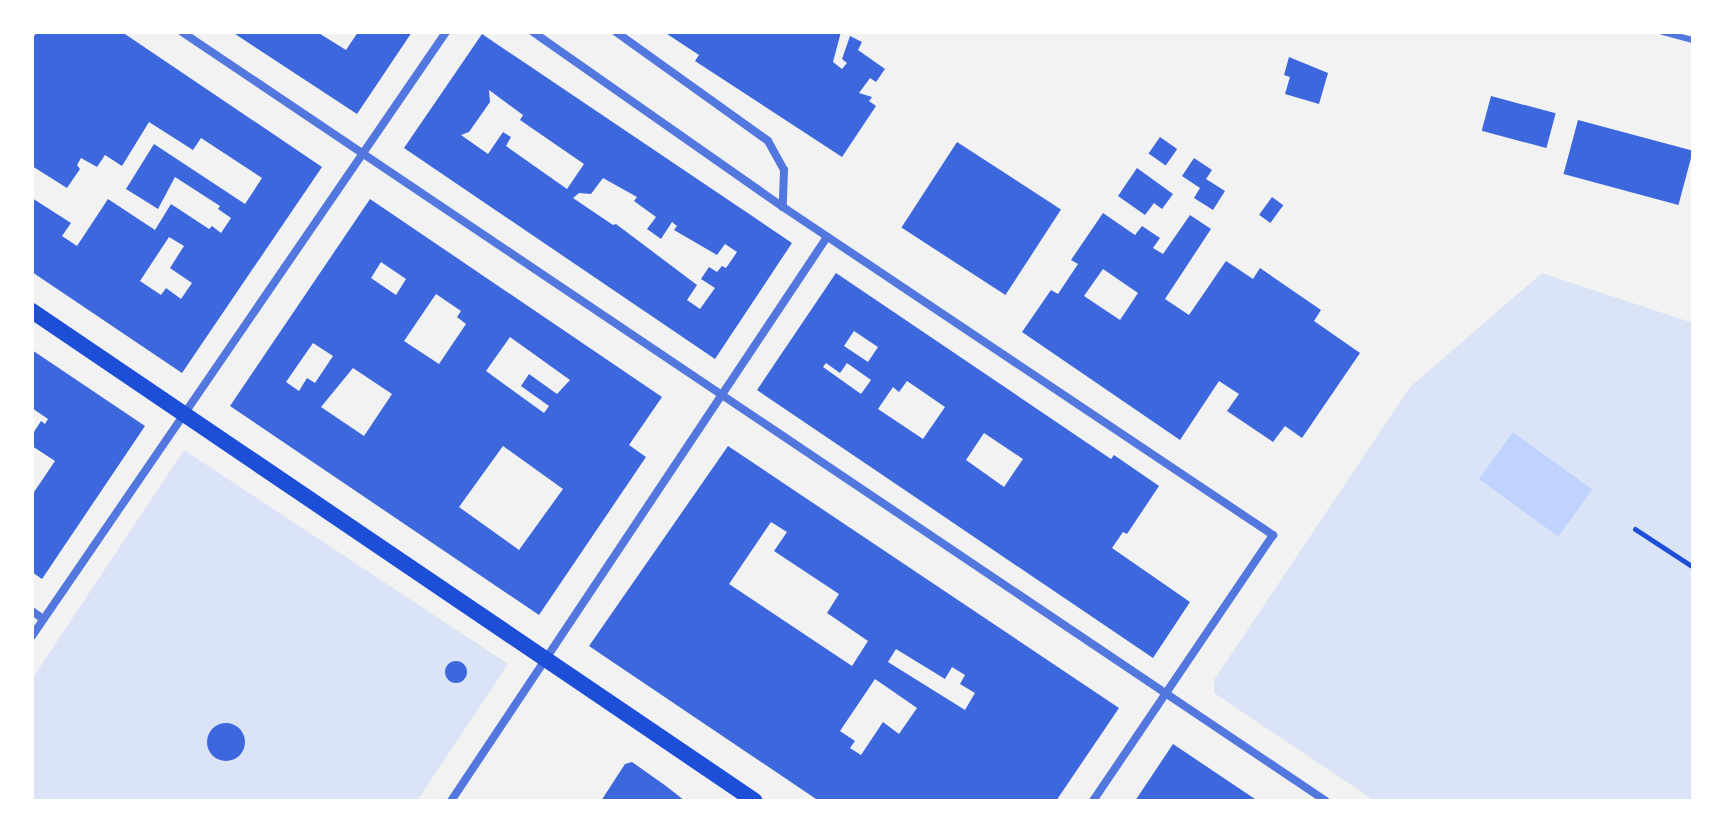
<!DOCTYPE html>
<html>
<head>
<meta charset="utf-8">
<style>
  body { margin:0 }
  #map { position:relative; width:1725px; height:833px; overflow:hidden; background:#f2f2f2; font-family:"Open Sans",sans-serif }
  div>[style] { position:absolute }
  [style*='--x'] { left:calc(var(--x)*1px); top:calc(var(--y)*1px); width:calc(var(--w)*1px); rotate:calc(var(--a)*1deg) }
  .green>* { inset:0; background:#dbe4f7 }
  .water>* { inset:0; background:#bfd3fe; transform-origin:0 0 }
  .building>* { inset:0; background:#3d67dc; transform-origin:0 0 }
  .round { border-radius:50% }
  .path>* { height:5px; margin:-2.5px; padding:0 2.5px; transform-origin:2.5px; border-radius:2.5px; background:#1d4ed8 }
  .service>* { height:6px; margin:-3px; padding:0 3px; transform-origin:3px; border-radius:3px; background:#5277de }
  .minor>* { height:8px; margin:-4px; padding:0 4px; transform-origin:4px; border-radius:4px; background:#5277de }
  .secondary>* { height:16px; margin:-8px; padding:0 8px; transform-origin:8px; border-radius:8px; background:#1d4ed8 }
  span { translate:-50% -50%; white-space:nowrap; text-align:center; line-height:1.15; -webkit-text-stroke:6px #fff; paint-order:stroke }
  .frame { position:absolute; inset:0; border:34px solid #fff; pointer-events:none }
</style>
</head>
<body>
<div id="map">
  <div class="green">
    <i style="clip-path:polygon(1542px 273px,1693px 323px,1693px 801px,1375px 801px,1214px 693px,1214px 680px,1410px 387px)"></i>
    <i style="clip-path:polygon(184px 450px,508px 664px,417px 801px,32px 801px,32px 679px)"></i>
  </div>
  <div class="water">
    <i style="left:1513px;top:432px;width:98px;height:58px;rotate:36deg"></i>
  </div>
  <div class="building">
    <i style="clip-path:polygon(evenodd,37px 32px,122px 32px,322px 167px,182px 373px,32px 272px,32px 198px,71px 223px,62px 236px,77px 246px,108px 199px,155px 230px,171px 204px,209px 229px,212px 226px,221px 233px,231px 218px,218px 209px,220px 206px,175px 177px,158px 209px,126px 189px,154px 144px,245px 204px,262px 178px,201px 138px,193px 150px,149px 122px,122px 166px,105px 155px,97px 167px,81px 158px,77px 165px,80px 169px,67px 188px,32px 166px,32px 39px,37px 32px,169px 237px,184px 246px,170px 268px,192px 283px,181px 299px,166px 288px,161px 295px,140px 281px,169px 237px)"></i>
    <i style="clip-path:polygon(232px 32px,317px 32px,346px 50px,358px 32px,412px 32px,357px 114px)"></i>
    <i style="clip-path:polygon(664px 32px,841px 32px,833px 62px,842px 69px,847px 63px,842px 59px,850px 36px,862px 42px,858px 50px,885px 69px,876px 82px,870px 78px,859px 93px,872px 97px,869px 101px,876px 106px,842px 157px,695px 61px,699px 55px)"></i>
    <i style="clip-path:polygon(evenodd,482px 34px,792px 243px,715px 359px,404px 148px,482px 34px,489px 90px,523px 115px,520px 120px,584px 164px,567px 189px,506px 146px,511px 137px,503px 132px,488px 154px,461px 135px,469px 132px,490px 102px,489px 90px,482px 34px,603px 178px,637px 197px,634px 201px,656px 217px,647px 229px,661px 239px,672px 222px,677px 226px,674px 230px,717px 255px,725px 244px,737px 252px,726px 268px,722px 266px,717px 272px,709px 267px,701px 279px,715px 288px,700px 309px,687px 300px,697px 285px,616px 224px,613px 225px,573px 198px,579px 193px,591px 194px,603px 178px)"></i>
    <i style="clip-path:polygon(1289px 57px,1328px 73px,1319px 104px,1285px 94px,1290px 77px,1284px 75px)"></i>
    <i style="left:1491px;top:96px;width:67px;height:36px;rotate:15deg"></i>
    <i style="left:1578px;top:120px;width:119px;height:56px;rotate:15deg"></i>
    <i style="left:1160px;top:137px;width:21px;height:20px;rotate:35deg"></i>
    <i style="left:957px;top:142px;width:124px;height:102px;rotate:33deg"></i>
    <i style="clip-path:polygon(1194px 158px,1212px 170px,1206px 179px,1225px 191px,1213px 210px,1194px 198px,1200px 188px,1182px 176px)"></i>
    <i style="clip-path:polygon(1137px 168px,1173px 194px,1162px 209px,1154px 203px,1145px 215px,1118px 196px)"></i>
    <i style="left:1272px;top:197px;width:14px;height:22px;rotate:36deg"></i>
    <i style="clip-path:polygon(evenodd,370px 199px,662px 397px,629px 445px,646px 457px,539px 615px,230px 406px,370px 199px,381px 262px,406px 279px,396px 295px,371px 278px,381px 262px,370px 199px,436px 294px,461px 311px,457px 317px,466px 324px,439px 364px,404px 341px,436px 294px,370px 199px,510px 337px,570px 380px,557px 394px,529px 374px,521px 386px,549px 406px,544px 413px,486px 371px,510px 337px,370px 199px,313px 343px,333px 356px,315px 383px,307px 378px,299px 391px,286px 382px,313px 343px,370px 199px,353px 368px,392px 394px,364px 436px,321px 407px,353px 368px,370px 199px,503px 446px,563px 489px,519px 550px,459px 507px,503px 446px)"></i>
    <i style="clip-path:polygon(evenodd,1103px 213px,1135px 235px,1142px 226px,1160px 238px,1153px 248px,1163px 254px,1190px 215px,1211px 229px,1165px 299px,1189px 315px,1226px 261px,1253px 279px,1260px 268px,1321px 310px,1314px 321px,1360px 353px,1302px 438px,1285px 426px,1273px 442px,1227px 411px,1239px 394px,1219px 381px,1180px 440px,1022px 332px,1051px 290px,1058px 294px,1078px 264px,1071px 260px,1103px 213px,1103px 269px,1138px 293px,1120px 320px,1084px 296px,1103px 269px)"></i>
    <i style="clip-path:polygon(evenodd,836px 273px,1111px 459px,1114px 455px,1159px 486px,1127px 534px,1123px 532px,1112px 548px,1190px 602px,1153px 658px,757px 390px,836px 273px,854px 331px,878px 347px,868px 362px,844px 346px,854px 331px,836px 273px,826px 363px,840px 373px,847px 363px,871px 380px,861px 394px,823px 367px,826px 363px,836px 273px,907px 381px,945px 407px,923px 439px,878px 409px,893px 387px,899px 392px,907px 381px,836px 273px,984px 433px,1023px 459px,1004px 487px,966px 460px,984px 433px)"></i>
    <i style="clip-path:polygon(32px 350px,145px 426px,42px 579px,32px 572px,32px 495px,55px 461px,32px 446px,32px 435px,41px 421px,45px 424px,48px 419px,32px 408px)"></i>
    <i style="clip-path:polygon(evenodd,728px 446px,1119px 708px,1056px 801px,819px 801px,589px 646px,728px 446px,771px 522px,787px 532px,774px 551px,839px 594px,827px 613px,868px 641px,852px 666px,729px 584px,771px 522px,728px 446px,896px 649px,945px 679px,952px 667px,965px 675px,960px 684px,975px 693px,965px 710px,888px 662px,896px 649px,728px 446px,875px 679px,917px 708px,899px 734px,883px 722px,861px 755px,850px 748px,855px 741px,840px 731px,875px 679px)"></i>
    <i class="round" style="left:445px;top:661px;width:22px;height:22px"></i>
    <i class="round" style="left:207px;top:723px;width:38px;height:38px"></i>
    <i style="clip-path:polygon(1173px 744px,1258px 801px,1135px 801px)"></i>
    <i style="clip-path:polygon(632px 762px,666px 786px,685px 801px,601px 801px,625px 764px)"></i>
  </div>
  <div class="path">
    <i style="--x:1635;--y:529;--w:69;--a:33.2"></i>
  </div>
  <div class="service">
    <i style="--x:1663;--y:32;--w:31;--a:15"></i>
  </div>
  <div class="minor">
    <i style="--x:182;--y:32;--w:1378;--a:33.91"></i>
    <i style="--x:533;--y:32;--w:305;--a:35"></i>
    <i style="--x:783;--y:207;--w:590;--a:33.8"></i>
    <i style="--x:1273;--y:535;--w:321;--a:124.1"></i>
    <i style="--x:616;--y:32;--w:187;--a:35.6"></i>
    <i style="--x:768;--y:141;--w:33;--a:61"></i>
    <i style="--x:784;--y:170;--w:37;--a:92"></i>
    <i style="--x:32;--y:611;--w:14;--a:36"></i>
    <i style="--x:32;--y:636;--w:732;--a:-55.57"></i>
    <i style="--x:451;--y:801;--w:678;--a:-56.31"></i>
  </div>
  <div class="secondary">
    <i style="--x:32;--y:311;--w:873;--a:34.13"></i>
  </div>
  <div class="frame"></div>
</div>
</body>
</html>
